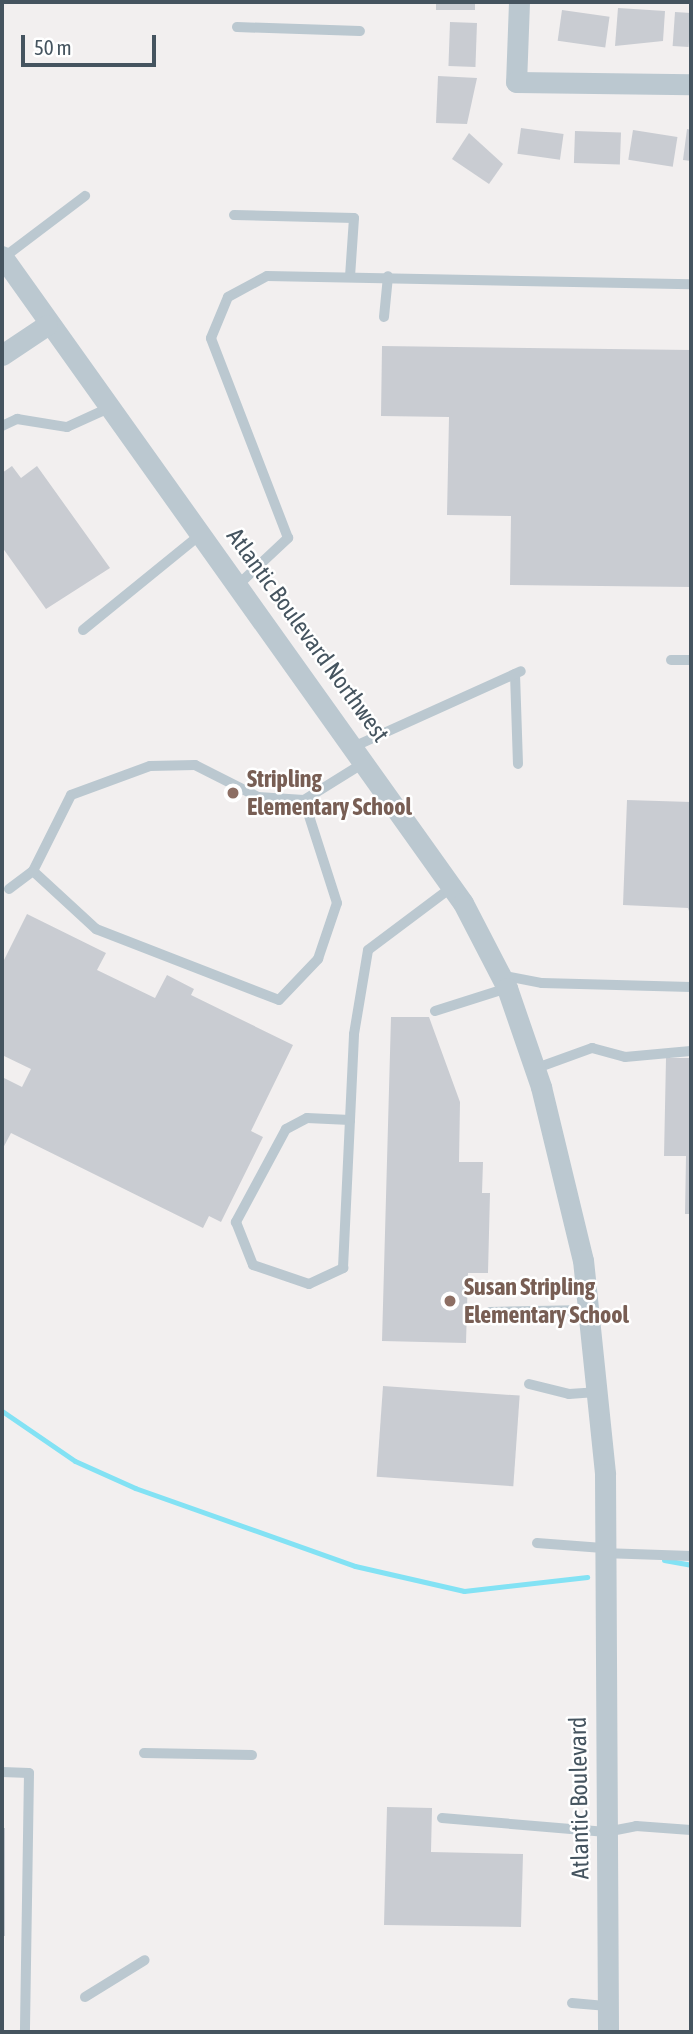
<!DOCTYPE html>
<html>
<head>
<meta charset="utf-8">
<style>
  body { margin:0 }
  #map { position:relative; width:693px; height:2034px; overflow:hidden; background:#f2efef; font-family:"Asap Condensed",sans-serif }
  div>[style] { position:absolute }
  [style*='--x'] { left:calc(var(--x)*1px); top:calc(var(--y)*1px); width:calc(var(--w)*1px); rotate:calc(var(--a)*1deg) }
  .stream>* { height:5px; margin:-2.5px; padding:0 2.5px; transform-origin:2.5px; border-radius:2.5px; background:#83e2f4 }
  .building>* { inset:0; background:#c9ccd2; transform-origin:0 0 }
  .service>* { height:10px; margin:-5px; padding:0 5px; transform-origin:5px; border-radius:5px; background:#bbc8d0 }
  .minor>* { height:21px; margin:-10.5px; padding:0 10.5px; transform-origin:10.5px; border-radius:10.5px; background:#bbc8d0 }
  .dots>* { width:19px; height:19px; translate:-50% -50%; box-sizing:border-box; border:4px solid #fff; border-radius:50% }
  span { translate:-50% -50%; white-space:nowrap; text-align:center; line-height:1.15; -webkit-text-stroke:5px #fff; paint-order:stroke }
  .street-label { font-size:24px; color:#45545f }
  .education-label { font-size:24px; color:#785e54; font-weight:700 }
  .left { translate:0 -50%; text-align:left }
  .frame { position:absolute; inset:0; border:4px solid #45545f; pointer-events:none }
  .scale { position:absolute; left:21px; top:35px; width:135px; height:32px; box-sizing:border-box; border:4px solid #45545f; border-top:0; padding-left:9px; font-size:21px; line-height:24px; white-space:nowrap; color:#45545f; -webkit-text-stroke:5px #fff; paint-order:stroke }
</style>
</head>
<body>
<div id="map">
  <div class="stream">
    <i style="--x:2;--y:1411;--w:88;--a:34.4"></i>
    <i style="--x:75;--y:1461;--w:66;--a:24.2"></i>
    <i style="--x:135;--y:1488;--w:233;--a:19.5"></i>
    <i style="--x:355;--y:1566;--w:112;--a:12.9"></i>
    <i style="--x:464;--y:1591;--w:124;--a:-6.5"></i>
    <i style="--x:664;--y:1560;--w:27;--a:10"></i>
  </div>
  <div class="building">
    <i style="left:436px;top:2px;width:39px;height:8px"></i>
    <i style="clip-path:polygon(618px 8px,665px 11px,663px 41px,615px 46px)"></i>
    <i style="left:562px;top:10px;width:48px;height:31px;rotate:8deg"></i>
    <i style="left:675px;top:12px;width:16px;height:34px;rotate:4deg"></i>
    <i style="left:450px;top:22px;width:27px;height:44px;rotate:2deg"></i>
    <i style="clip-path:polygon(438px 76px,477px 78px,467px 124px,436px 123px)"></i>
    <i style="left:521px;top:128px;width:43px;height:26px;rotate:8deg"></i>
    <i style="clip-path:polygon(687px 129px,691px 130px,691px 161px,683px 160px)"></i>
    <i style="left:633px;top:130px;width:45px;height:30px;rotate:9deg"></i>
    <i style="left:575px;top:131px;width:46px;height:32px;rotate:2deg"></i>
    <i style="clip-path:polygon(469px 133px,503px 164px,489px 184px,452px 159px)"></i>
    <i style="clip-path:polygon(382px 346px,691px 350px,691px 587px,510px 585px,511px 516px,447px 515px,449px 417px,381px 416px)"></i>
    <i style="clip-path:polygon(12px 466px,21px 478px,37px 466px,110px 568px,46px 609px,2px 547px,2px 473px)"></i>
    <i style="clip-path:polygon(627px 800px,691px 802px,691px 917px,688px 908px,623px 905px)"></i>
    <i style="clip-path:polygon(27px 914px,106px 953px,97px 970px,155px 998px,167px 975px,194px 989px,191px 995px,293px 1045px,251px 1131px,263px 1137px,221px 1222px,209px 1216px,203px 1228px,11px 1133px,2px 1150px,2px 1077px,22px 1087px,31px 1069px,2px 1055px,2px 964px)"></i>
    <i style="clip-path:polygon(391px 1017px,429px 1017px,460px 1102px,459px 1162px,483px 1162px,482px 1193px,490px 1193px,488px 1273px,468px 1273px,466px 1343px,382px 1341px)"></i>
    <i style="clip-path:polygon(666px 1058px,691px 1058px,691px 1214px,685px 1214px,686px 1156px,664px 1156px)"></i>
    <i style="left:383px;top:1386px;width:137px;height:91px;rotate:4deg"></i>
    <i style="clip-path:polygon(387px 1807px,432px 1808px,431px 1852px,523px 1854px,521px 1927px,384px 1925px)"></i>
    <i style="left:2px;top:1828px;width:3px;height:108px"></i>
  </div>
  <div class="service">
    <i style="--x:237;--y:27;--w:123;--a:1.9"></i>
    <i style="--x:234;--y:215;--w:120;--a:1.4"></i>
    <i style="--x:354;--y:218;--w:58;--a:93.9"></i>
    <i style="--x:3;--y:258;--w:103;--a:-37.1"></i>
    <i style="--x:384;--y:317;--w:41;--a:-84.4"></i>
    <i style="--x:2;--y:426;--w:17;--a:-25"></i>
    <i style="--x:17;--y:419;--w:51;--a:9.1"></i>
    <i style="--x:67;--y:427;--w:48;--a:-24.4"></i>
    <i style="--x:238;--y:585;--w:69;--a:-43.2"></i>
    <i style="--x:288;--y:538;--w:214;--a:-111.1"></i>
    <i style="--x:211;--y:338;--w:44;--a:-67.5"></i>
    <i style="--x:228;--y:297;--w:44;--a:-28.3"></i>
    <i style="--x:267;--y:276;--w:424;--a:1.1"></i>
    <i style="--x:83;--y:630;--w:152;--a:-39.1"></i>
    <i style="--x:671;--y:660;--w:20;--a:0"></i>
    <i style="--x:515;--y:674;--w:90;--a:88.1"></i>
    <i style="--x:353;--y:747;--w:184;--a:-24.3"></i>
    <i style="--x:33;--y:871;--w:86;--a:42.6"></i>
    <i style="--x:96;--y:929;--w:196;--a:21.2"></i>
    <i style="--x:279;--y:1000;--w:57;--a:-46.4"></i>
    <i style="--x:318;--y:959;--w:59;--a:-71.3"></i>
    <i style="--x:337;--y:903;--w:108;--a:-107.8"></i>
    <i style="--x:9;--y:889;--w:30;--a:-37"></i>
    <i style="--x:33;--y:871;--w:85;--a:-63.4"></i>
    <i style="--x:71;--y:795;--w:84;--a:-20.2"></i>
    <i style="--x:150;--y:766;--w:45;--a:-1.3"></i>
    <i style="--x:195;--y:765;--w:71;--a:26.9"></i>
    <i style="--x:258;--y:797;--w:46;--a:3.7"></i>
    <i style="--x:304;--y:800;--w:72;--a:-31.9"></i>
    <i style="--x:500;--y:975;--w:43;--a:10.8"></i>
    <i style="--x:542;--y:983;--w:149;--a:1.5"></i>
    <i style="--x:435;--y:1011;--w:76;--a:-17.7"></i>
    <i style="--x:534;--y:1069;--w:62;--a:-19.9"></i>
    <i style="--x:592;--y:1048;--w:34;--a:15"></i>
    <i style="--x:625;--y:1057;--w:66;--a:-5.2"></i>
    <i style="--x:350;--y:1120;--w:43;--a:-177.3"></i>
    <i style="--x:307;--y:1118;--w:24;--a:152"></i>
    <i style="--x:286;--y:1129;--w:106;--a:118.3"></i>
    <i style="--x:236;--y:1222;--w:46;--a:68.4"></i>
    <i style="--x:253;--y:1265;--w:59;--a:18.7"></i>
    <i style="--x:309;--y:1284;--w:38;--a:-25"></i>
    <i style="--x:343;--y:1268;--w:148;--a:-87.3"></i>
    <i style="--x:350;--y:1120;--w:86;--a:-87.3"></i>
    <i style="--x:354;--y:1034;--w:85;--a:-80.5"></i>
    <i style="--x:368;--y:950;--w:105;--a:-36.9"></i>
    <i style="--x:490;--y:1312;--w:98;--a:-1.2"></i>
    <i style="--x:529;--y:1384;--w:41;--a:14"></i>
    <i style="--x:569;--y:1394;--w:27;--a:-4"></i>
    <i style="--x:537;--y:1543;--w:66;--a:4.3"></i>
    <i style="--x:602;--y:1553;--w:89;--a:1.9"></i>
    <i style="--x:144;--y:1753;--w:108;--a:1.1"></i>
    <i style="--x:2;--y:1772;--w:27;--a:2"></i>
    <i style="--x:29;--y:1773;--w:259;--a:90.9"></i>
    <i style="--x:442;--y:1818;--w:165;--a:4.9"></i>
    <i style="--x:606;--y:1832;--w:31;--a:-11"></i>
    <i style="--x:636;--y:1826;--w:55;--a:4.2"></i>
    <i style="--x:85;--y:1997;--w:70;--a:-31.7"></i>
    <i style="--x:572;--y:2003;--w:36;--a:5"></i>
  </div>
  <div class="minor">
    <i style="--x:519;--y:2;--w:80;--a:92.1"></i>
    <i style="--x:516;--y:82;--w:175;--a:0.7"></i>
    <i style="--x:2;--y:256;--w:794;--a:54.53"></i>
    <i style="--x:463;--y:903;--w:96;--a:62.6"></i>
    <i style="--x:507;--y:988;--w:105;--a:71"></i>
    <i style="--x:541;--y:1087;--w:178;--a:76.4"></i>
    <i style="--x:583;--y:1260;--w:215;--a:84.1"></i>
    <i style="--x:605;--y:1474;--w:558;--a:89.69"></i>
    <i style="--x:2;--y:355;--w:54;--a:-33.7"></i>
  </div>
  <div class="dots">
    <i style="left:233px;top:793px;background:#8d6e63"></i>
    <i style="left:450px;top:1301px;background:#8d6e63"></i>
  </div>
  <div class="street-label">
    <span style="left:308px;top:635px;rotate:54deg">Atlantic Boulevard Northwest</span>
    <span style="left:579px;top:1798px;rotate:-91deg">Atlantic Boulevard</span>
  </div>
  <div class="education-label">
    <span class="left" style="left:247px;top:793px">Stripling<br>Elementary School</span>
    <span class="left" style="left:464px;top:1301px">Susan Stripling<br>Elementary School</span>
  </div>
  <div class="frame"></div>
  <div class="scale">50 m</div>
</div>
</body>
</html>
